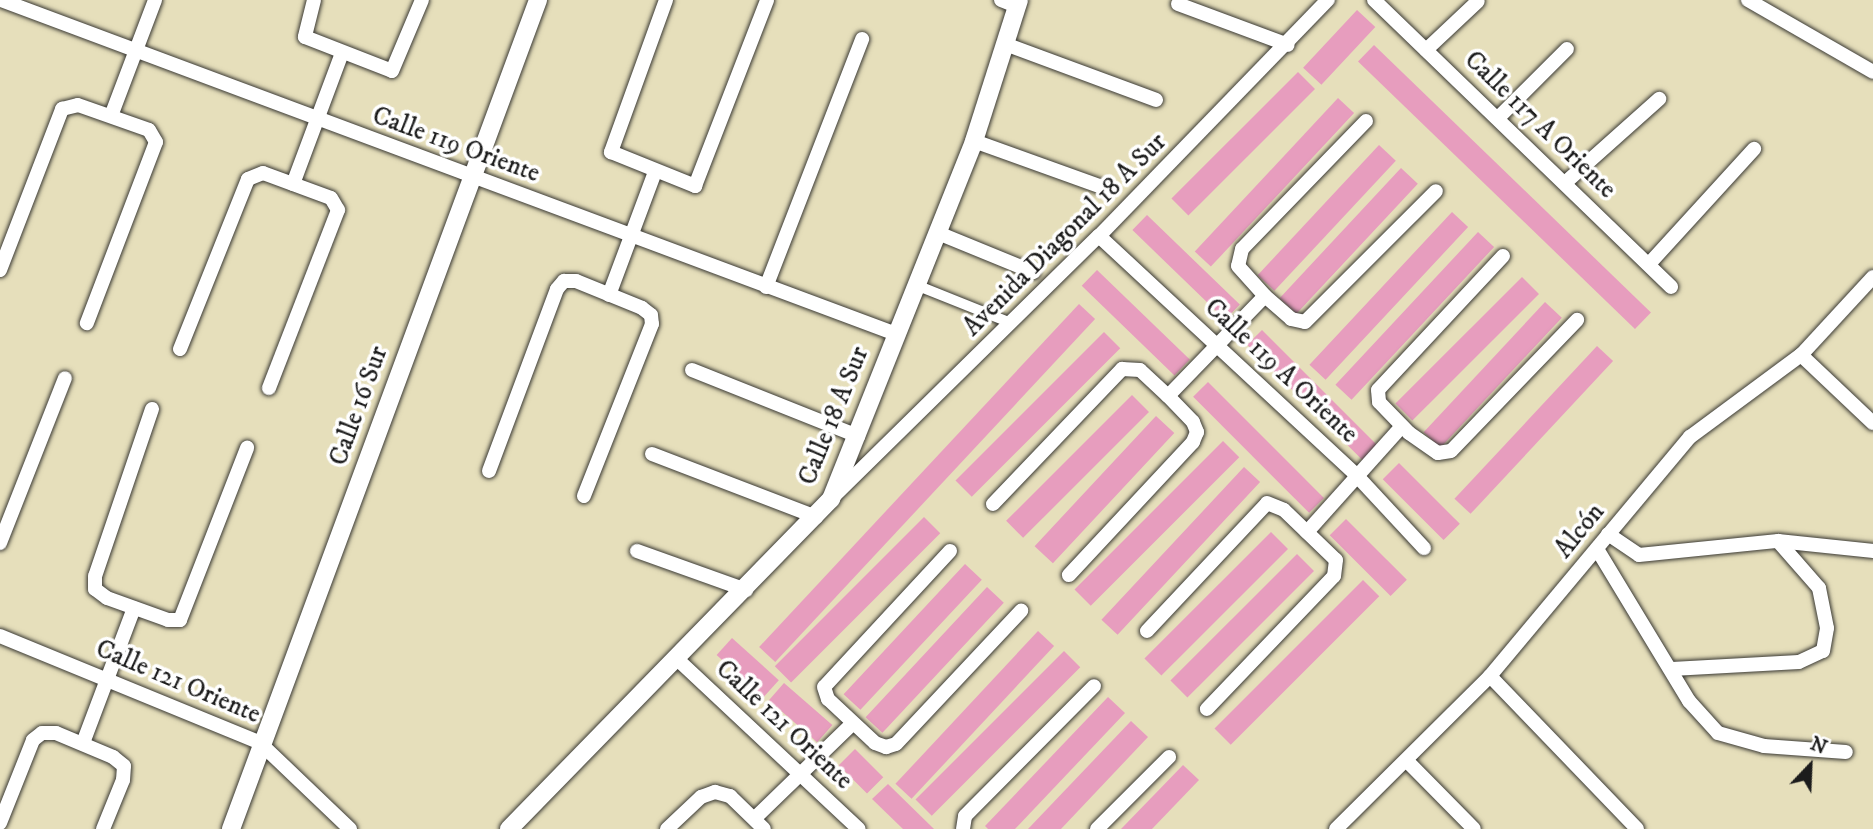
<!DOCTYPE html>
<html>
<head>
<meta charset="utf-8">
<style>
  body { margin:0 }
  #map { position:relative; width:1873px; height:829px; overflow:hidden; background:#e6dfbb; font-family:"IM FELL DW Pica",serif }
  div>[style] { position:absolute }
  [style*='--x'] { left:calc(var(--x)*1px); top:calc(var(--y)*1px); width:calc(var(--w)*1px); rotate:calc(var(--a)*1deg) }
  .building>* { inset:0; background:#e79dbe; transform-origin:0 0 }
  .roads { filter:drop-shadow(0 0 2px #3a3934) drop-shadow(0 0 2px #3a3934) }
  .pedestrian>* { height:10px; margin:-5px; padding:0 5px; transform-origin:5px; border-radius:5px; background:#fff }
  .minor>* { height:14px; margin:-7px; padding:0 7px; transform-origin:7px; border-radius:7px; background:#fff }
  .tertiary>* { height:18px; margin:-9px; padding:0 9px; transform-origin:9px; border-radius:9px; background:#fff }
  span { translate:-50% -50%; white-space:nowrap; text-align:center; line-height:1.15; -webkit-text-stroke:7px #fff; paint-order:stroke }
  .street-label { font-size:26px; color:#1c1c1c }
  .north { position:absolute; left:1775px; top:731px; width:70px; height:70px; -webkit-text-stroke:5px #fff; paint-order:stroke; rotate:23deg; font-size:19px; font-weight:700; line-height:28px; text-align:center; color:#1c1c1c }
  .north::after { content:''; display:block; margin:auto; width:24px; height:32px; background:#1c1c1c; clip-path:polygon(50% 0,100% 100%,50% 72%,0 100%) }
</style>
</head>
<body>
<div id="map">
  <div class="building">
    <i style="left:1357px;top:10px;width:25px;height:79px;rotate:43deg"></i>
    <i style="left:1374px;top:45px;width:385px;height:23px;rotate:44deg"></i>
    <i style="left:1298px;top:72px;width:24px;height:179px;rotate:45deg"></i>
    <i style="left:1338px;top:98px;width:22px;height:210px;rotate:43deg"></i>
    <i style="left:1379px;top:145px;width:23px;height:178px;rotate:43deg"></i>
    <i style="left:1401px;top:168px;width:23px;height:178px;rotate:43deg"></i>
    <i style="left:1452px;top:212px;width:22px;height:209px;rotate:43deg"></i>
    <i style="left:1147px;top:215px;width:129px;height:21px;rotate:44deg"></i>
    <i style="left:1478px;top:232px;width:22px;height:209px;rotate:43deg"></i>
    <i style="left:1097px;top:270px;width:129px;height:22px;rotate:44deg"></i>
    <i style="left:1522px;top:277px;width:24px;height:179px;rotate:45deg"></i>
    <i style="left:1545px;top:302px;width:23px;height:178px;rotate:43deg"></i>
    <i style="left:1079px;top:304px;width:22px;height:469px;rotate:43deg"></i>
    <i style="left:1262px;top:330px;width:163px;height:21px;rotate:45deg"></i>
    <i style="left:1104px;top:332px;width:23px;height:210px;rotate:45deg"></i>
    <i style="left:1597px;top:346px;width:22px;height:209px;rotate:43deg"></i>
    <i style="left:1208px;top:382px;width:164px;height:21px;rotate:45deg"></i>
    <i style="left:1132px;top:395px;width:24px;height:178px;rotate:45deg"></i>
    <i style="left:1156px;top:416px;width:25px;height:178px;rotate:43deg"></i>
    <i style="left:1223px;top:441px;width:23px;height:210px;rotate:45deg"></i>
    <i style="left:1399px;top:463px;width:86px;height:23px;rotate:45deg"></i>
    <i style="left:1244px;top:467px;width:22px;height:209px;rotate:43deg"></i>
    <i style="left:924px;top:517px;width:23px;height:211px;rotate:45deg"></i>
    <i style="left:1346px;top:519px;width:86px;height:23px;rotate:45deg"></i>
    <i style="left:1271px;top:532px;width:24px;height:179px;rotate:45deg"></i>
    <i style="left:1297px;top:554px;width:24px;height:179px;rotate:45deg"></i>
    <i style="left:965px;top:564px;width:23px;height:178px;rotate:43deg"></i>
    <i style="left:1363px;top:580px;width:23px;height:210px;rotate:45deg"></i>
    <i style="left:987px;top:587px;width:23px;height:178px;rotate:43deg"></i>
    <i style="left:1038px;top:631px;width:22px;height:209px;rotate:43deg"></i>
    <i style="left:732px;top:638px;width:63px;height:23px;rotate:42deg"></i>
    <i style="left:1064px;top:651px;width:23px;height:210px;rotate:45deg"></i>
    <i style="left:784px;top:683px;width:64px;height:23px;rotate:41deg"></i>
    <i style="clip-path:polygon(1108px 697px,1125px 713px,1015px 829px,988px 829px,985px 826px)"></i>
    <i style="clip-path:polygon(1131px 721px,1148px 737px,1061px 829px,1028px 829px)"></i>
    <i style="left:855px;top:749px;width:40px;height:23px;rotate:45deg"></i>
    <i style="clip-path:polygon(1183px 765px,1199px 780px,1152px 829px,1121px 829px)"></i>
    <i style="clip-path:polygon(888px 784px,934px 829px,903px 829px,872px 799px)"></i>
  </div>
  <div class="roads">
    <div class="pedestrian">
      <i style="--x:916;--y:285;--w:102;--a:21.8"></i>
    </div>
    <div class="minor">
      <i style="--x:1;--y:0;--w:955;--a:20.46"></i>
      <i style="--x:314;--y:0;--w:38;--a:104"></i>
      <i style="--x:305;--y:37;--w:93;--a:21.3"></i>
      <i style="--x:392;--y:71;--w:77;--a:-67.1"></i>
      <i style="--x:666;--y:0;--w:162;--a:109.9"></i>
      <i style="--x:611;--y:152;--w:91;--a:22"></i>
      <i style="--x:695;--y:186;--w:199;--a:-68.8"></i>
      <i style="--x:1001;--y:0;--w:17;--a:21"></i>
      <i style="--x:1374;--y:0;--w:413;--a:44"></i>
      <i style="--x:1748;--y:0;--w:144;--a:29.9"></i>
      <i style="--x:1178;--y:4;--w:117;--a:20.4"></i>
      <i style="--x:1005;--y:44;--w:161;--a:20.3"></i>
      <i style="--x:1426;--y:50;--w:71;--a:-43.3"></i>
      <i style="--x:111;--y:116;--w:124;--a:-69.2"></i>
      <i style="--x:1499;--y:117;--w:96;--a:-45"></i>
      <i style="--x:1366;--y:121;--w:178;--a:134.1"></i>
      <i style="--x:1242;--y:249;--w:17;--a:103"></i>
      <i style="--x:1238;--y:266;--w:40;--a:48"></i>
      <i style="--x:1265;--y:296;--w:35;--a:41"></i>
      <i style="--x:1291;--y:319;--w:14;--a:12"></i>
      <i style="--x:1305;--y:322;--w:185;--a:-45"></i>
      <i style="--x:974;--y:141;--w:136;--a:19.8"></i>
      <i style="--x:1566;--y:182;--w:125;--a:-41.7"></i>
      <i style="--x:293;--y:184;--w:140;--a:-69.5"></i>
      <i style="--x:938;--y:233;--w:103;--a:22.3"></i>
      <i style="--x:1099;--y:236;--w:354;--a:42.9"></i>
      <i style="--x:1358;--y:477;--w:97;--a:47.1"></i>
      <i style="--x:1503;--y:256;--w:183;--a:133"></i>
      <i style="--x:1378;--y:390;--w:12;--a:85"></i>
      <i style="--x:1379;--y:402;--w:43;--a:45.9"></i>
      <i style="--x:1409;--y:433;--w:35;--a:35"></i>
      <i style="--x:1438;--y:453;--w:13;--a:-9"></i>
      <i style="--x:1451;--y:451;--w:182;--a:-46.1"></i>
      <i style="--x:1649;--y:264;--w:156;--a:-47.6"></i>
      <i style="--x:0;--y:270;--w:173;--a:-68.9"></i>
      <i style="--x:62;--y:109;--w:16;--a:-14"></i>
      <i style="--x:78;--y:105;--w:75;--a:19.4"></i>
      <i style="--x:149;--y:130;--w:14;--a:60"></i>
      <i style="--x:156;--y:142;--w:194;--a:110.9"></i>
      <i style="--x:766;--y:287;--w:266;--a:-68.8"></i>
      <i style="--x:609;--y:295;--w:131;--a:-69.5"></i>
      <i style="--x:180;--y:349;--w:183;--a:-68.2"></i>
      <i style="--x:248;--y:179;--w:16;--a:-22"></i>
      <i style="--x:263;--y:173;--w:72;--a:20.2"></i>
      <i style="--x:331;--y:198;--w:14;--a:60"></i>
      <i style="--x:338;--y:210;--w:191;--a:111.2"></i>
      <i style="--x:1801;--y:355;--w:99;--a:43.4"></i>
      <i style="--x:692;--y:370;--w:179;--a:21.7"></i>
      <i style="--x:1168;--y:396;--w:139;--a:-45.9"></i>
      <i style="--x:152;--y:409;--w:176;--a:108.8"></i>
      <i style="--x:95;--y:576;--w:13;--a:90"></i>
      <i style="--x:95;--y:589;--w:15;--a:37"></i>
      <i style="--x:107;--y:598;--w:65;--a:19.8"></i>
      <i style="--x:168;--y:620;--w:12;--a:0"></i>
      <i style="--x:180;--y:620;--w:185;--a:-68.7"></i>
      <i style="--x:652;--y:454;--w:176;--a:21"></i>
      <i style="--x:489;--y:471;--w:194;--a:-69.5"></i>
      <i style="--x:557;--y:289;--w:11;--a:-49"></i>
      <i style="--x:564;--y:281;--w:12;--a:0"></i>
      <i style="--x:576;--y:281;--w:71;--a:22.2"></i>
      <i style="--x:642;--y:308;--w:11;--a:38"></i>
      <i style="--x:651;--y:315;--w:9;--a:84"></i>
      <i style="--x:652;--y:324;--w:185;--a:111.6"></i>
      <i style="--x:832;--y:498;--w:374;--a:-44.5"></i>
      <i style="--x:1099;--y:236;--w:329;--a:-45.9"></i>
      <i style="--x:993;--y:504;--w:187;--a:-46.3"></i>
      <i style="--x:1122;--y:369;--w:18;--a:3"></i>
      <i style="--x:1140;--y:370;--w:38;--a:43"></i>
      <i style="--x:1168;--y:396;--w:36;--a:46"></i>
      <i style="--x:1193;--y:422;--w:11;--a:68"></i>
      <i style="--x:1197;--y:432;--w:11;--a:112"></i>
      <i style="--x:1193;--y:442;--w:182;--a:133"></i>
      <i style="--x:1307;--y:532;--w:142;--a:-48.1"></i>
      <i style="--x:1608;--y:534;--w:37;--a:34"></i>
      <i style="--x:1639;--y:555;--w:140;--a:-5.8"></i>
      <i style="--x:1778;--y:541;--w:96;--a:6"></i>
      <i style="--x:0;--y:543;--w:177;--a:-68.5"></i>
      <i style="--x:1597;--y:549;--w:178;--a:58.8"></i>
      <i style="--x:1689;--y:701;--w:43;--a:47.8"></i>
      <i style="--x:1718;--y:733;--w:48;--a:15.8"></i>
      <i style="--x:1764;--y:746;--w:82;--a:4.2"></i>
      <i style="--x:637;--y:551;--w:116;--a:19.7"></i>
      <i style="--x:950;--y:551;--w:185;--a:132.8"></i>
      <i style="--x:824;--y:687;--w:13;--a:72"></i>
      <i style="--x:828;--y:699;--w:64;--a:43.1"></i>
      <i style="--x:875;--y:743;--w:12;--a:20"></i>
      <i style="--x:886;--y:747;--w:10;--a:-17"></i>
      <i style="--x:896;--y:744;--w:183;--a:-46.8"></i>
      <i style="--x:1147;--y:631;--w:175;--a:-46.8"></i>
      <i style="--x:1267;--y:503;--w:18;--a:22"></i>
      <i style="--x:1284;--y:510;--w:72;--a:43.9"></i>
      <i style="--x:1336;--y:560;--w:16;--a:97"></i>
      <i style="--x:1334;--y:576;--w:184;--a:133.7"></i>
      <i style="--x:0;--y:636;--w:280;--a:22.3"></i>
      <i style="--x:259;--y:742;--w:126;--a:43.7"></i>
      <i style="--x:676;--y:658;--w:250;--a:43.1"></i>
      <i style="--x:1672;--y:669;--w:127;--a:-3.2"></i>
      <i style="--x:1799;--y:662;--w:26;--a:-25"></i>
      <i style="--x:1823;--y:651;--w:23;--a:-80"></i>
      <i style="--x:1827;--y:628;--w:41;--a:-101.3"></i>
      <i style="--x:1819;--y:588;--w:62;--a:-131.1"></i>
      <i style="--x:1490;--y:676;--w:212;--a:46.1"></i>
      <i style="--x:83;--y:743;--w:144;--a:-69.3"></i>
      <i style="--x:1407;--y:761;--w:95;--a:45.4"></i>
      <i style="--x:755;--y:818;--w:136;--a:-44.1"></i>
      <i style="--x:0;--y:823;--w:89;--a:-68.3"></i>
      <i style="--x:33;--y:740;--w:11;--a:-38"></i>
      <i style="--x:42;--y:733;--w:14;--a:0"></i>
      <i style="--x:56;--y:733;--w:62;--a:22.8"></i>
      <i style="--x:113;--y:757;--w:14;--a:39"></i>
      <i style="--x:124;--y:766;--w:14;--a:94"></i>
      <i style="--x:123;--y:780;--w:53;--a:112.2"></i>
      <i style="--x:667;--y:829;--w:47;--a:-43.3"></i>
      <i style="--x:701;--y:797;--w:15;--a:-20"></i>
      <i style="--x:715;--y:792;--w:16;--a:15"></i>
      <i style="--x:730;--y:796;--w:47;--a:44.1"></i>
      <i style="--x:963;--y:829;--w:13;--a:-81"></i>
      <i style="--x:965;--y:816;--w:183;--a:-45.2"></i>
      <i style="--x:1097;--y:829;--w:102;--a:-45"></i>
      <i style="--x:1336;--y:829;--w:217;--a:-44.8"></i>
      <i style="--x:1490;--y:676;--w:312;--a:-50.1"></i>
      <i style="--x:1690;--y:437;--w:138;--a:-36.5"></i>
      <i style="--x:1801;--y:355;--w:106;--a:-47.3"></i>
    </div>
    <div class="tertiary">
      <i style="--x:231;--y:829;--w:884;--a:-69.68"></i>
      <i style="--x:509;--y:829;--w:461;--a:-45.7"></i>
      <i style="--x:831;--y:499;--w:386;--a:-68.2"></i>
      <i style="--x:974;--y:141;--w:148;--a:-72.3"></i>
    </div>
  </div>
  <div class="street-label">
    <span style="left:1540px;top:125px;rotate:44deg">Calle 117 A Oriente</span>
    <span style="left:456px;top:145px;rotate:20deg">Calle 119 Oriente</span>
    <span style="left:1065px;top:235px;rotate:-45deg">Avenida Diagonal 18 A Sur</span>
    <span style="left:1281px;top:371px;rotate:43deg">Calle 119 A Oriente</span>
    <span style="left:359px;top:406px;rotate:-70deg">Calle 16 Sur</span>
    <span style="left:834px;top:416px;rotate:-68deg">Calle 18 A Sur</span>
    <span style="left:1580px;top:531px;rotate:-51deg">Alcón</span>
    <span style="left:178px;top:682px;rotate:23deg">Calle 121 Oriente</span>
    <span style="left:784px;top:725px;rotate:43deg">Calle 121 Oriente</span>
  </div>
  <div class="north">N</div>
</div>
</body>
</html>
